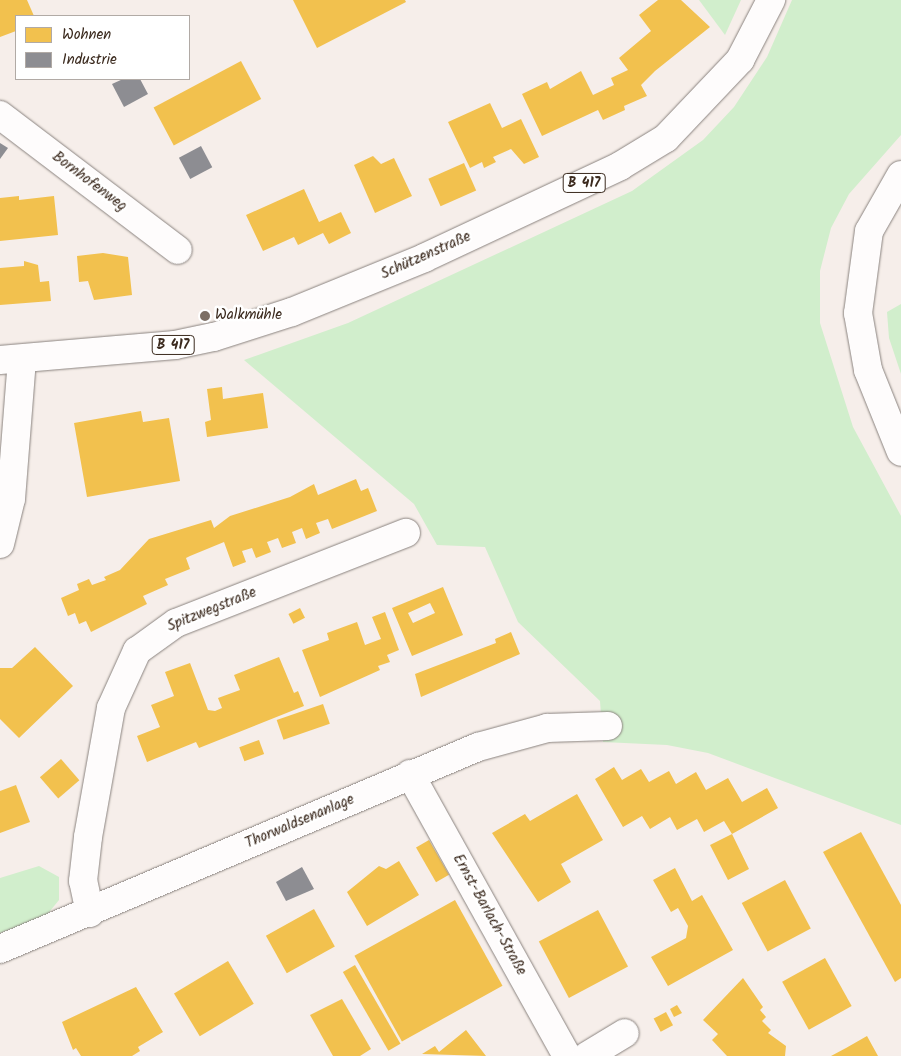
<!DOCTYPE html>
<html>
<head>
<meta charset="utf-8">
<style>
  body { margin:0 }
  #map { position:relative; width:901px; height:1056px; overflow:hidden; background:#f6eeea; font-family:Kalam,sans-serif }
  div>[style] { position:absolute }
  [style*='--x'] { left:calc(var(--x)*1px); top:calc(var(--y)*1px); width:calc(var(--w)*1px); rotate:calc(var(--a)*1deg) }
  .green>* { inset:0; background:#d1eecc }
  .homes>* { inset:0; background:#f2c14e; transform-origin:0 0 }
  .industry>* { inset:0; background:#8d8d92; transform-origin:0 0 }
  .roads { filter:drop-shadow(0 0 1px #8a837f) drop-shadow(0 0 1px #8a837f) }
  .minor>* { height:28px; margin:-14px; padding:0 14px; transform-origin:14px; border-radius:14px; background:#fefcfc }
  .major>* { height:28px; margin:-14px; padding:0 14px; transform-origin:14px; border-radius:14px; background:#fefcfc }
  .dots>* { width:14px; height:14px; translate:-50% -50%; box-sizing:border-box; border:2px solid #fff; border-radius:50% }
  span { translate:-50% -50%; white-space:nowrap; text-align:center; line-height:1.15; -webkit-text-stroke:5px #fff; paint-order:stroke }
  .shield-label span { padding:1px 4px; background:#fff; border:1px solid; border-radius:4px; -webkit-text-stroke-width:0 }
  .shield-label { font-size:14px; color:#3b2a1e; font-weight:700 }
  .street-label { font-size:15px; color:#3b2a1e }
  .poi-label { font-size:15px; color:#3b2a1e }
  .left { translate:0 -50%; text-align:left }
  .legend { position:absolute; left:15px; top:15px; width:175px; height:65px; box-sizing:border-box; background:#fff; border:1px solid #b1aaa5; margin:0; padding:6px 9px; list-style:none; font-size:15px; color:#3b2a1e }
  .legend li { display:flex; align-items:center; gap:10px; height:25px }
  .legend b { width:25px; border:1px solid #b1aaa5 }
</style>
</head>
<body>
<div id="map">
  <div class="green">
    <i style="clip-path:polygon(699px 0,741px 0,725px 35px)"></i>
    <i style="clip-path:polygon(792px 0,901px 0,901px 135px,849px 194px,831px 228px,820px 271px,820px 323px,853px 427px,901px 516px,901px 825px,708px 753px,667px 745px,603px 742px,600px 701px,518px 622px,485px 547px,437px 545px,414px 504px,244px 360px,348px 323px,632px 191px,703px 140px,734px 107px,767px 57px)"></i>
    <i style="clip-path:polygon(901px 304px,901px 374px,889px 338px,887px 312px)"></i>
    <i style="clip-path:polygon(39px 866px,59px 877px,59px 900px,46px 916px,0 933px,0 878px)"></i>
  </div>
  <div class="homes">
    <i style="clip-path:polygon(0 0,27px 0,34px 16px,16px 16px,16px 31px,0 37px)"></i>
    <i style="clip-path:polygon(293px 0,405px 0,406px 2px,317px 48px)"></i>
    <i style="clip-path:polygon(658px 0,681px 0,710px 27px,655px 71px,641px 85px,647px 96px,624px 106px,625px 110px,603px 120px,598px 110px,542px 136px,522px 94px,547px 82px,550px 89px,581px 71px,593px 95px,614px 85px,611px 78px,628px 70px,619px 58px,651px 31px,639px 15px)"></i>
    <i style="left:241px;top:61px;width:43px;height:99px;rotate:62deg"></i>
    <i style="clip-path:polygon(490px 103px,502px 128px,521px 119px,539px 157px,524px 164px,511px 149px,493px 157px,496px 162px,484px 168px,482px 162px,470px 168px,448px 122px)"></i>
    <i style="clip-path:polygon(373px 156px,381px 164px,394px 158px,412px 196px,375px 213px,354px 165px)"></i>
    <i style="left:464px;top:163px;width:30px;height:39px;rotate:66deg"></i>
    <i style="clip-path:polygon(304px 189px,319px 222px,341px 212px,351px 233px,329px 244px,323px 233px,298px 245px,294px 237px,263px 251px,246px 215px)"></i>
    <i style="clip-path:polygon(19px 196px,19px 200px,54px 196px,58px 235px,0 241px,0 198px)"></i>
    <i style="clip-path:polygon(103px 253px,128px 257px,132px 295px,94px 300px,88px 281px,79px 282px,77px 256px)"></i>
    <i style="clip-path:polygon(24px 261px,38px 265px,40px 282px,49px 281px,51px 301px,0 305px,0 268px,24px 266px)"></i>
    <i style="clip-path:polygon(222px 387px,223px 399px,263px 393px,268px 428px,207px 437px,205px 422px,211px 420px,207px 389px)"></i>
    <i style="clip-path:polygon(141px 411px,143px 422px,169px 418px,180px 481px,87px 497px,74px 423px)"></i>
    <i style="clip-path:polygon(356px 479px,361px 491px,368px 488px,377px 511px,332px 529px,328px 519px,316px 523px,320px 533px,306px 539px,302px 528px,292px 532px,296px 543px,282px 548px,278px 538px,267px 542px,271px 552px,256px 558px,252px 548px,242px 551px,246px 562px,233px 567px,224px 542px,190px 556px,186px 558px,190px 569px,165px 579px,168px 585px,143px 596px,147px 604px,91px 632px,86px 621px,79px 624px,75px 613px,68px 616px,61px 598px,79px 590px,77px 584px,89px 579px,92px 585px,106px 580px,104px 577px,120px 570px,149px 539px,211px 520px,214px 528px,230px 516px,290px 497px,314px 484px,318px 495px)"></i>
    <i style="clip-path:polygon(evenodd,443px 587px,463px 635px,412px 656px,392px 608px,443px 587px,430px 603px,435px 613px,413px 623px,408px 613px,430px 603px)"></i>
    <i style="left:300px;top:608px;width:11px;height:13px;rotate:63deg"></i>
    <i style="clip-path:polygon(385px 612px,399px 650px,387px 655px,390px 662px,378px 666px,380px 670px,320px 697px,302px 650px,329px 640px,327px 633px,357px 622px,365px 645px,381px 639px,372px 617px)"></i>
    <i style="clip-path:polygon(511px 632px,520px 654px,421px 697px,415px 674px,496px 643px,495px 639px)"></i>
    <i style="clip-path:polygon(35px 647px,73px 686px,19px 738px,0 719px,0 668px,12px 668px)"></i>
    <i style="clip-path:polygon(279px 657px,294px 693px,298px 691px,304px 706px,199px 748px,196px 742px,147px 762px,137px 736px,160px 727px,151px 705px,174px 696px,165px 672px,190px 663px,208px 710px,215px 711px,222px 708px,218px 698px,240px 690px,234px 675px)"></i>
    <i style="left:323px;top:704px;width:21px;height:49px;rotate:71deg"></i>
    <i style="left:259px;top:740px;width:15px;height:21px;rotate:70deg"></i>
    <i style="left:61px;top:759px;width:28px;height:28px;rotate:49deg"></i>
    <i style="clip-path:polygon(614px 767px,622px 780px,641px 769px,649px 782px,669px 771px,676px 784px,696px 772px,706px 790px,728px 778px,742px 802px,767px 788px,778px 808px,732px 834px,749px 869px,728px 880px,710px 845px,732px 834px,724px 821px,704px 832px,697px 819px,677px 830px,670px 817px,650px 829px,642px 816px,623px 827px,595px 779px)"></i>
    <i style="clip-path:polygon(16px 785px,30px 822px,0 833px,0 791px)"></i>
    <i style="clip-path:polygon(577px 794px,603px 840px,561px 864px,571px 882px,538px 902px,492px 833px,525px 814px,530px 821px)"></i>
    <i style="clip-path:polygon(861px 832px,901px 905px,901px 978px,895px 982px,823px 852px)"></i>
    <i style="left:429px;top:840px;width:40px;height:15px;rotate:60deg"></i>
    <i style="clip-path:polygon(399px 861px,419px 895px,367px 926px,347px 892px,379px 866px,386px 869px)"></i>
    <i style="clip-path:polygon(675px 868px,692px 901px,702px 895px,733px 950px,668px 986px,651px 957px,686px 938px,688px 926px,678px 908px,671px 912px,653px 880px)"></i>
    <i style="left:785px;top:880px;width:55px;height:49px;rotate:62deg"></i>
    <i style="left:455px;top:900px;width:98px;height:115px;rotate:61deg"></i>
    <i style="left:314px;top:909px;width:43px;height:55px;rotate:61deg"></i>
    <i style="left:598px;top:910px;width:64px;height:67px;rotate:62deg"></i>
    <i style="left:825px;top:958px;width:55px;height:49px;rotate:61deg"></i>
    <i style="left:228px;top:961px;width:50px;height:63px;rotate:59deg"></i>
    <i style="left:355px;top:965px;width:91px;height:14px;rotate:60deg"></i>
    <i style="clip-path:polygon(743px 978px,763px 1007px,760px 1010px,766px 1017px,762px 1021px,771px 1030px,768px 1033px,786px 1046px,785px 1056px,727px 1056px,712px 1040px,718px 1034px,703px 1020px)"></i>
    <i style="clip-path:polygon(136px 987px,163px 1032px,138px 1047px,140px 1051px,132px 1056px,81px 1056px,76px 1048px,73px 1050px,62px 1022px)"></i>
    <i style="clip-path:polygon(342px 999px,371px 1049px,360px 1056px,333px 1056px,310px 1015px)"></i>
    <i style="clip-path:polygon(677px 1005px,682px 1013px,674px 1017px,670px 1009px)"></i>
    <i style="left:666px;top:1012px;width:15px;height:14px;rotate:62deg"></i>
    <i style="clip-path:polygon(466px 1030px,486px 1056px,422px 1054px,435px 1046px,439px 1052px)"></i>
    <i style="clip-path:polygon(867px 1036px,878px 1056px,831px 1056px,846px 1048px)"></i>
  </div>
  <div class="industry">
    <i style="clip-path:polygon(123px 79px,140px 79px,148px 94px,124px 107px,112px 84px)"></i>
    <i style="clip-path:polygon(0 143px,8px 148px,0 159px)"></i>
    <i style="left:201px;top:146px;width:24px;height:25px;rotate:62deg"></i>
    <i style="clip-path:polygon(302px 867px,314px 889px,286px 901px,276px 882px)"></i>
  </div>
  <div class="roads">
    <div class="minor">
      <i style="--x:0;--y:115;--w:223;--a:37.2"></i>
      <i style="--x:0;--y:544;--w:46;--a:-76.3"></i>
      <i style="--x:11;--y:499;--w:140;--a:-85.5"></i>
      <i style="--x:410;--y:774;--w:323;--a:60.9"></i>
      <i style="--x:90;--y:913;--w:33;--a:-102"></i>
      <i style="--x:83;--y:881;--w:44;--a:-83.5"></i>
      <i style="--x:88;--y:837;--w:131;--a:-79.9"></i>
      <i style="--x:111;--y:708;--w:63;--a:-65.5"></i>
      <i style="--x:137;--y:651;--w:48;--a:-35.7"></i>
      <i style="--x:176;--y:623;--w:247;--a:-21.4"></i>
      <i style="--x:0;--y:949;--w:519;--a:-22.91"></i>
      <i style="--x:478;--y:747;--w:72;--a:-15.4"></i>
      <i style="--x:547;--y:728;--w:61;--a:-1.9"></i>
      <i style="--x:587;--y:1056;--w:44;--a:-31.2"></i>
    </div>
    <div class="major">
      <i style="--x:901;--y:175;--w:64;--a:119.7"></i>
      <i style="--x:869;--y:231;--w:83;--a:97.6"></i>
      <i style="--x:858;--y:313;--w:58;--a:80"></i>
      <i style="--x:868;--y:370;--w:88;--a:68.1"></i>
      <i style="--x:0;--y:360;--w:176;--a:-4.9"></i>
      <i style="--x:175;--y:345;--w:40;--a:-12"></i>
      <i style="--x:214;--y:337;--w:82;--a:-17.8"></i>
      <i style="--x:292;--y:312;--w:143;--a:-22.2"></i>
      <i style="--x:424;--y:258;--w:217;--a:-25.1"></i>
      <i style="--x:620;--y:166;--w:54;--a:-31.3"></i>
      <i style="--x:666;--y:138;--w:108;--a:-46.5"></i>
      <i style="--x:740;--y:60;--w:68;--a:-62.7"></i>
    </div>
  </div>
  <div class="dots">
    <i style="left:205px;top:316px;background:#7c6f65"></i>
  </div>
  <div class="shield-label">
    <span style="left:584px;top:183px">B 417</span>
    <span style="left:173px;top:345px">B 417</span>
  </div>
  <div class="street-label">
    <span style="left:89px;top:182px;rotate:37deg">Bornhofenweg</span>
    <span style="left:426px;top:256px;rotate:-24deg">Schützenstraße</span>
    <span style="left:212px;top:610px;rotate:-22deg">Spitzwegstraße</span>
    <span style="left:300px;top:822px;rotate:-23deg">Thorwaldsenanlage</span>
    <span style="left:489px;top:915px;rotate:61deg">Ernst-Barlach-Straße</span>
  </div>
  <div class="poi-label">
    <span class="left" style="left:215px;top:316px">Walkmühle</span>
  </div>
  <ul class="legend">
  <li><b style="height:14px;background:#f2c14e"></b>Wohnen</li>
  <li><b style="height:14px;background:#8d8d92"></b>Industrie</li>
  </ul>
</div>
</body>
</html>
